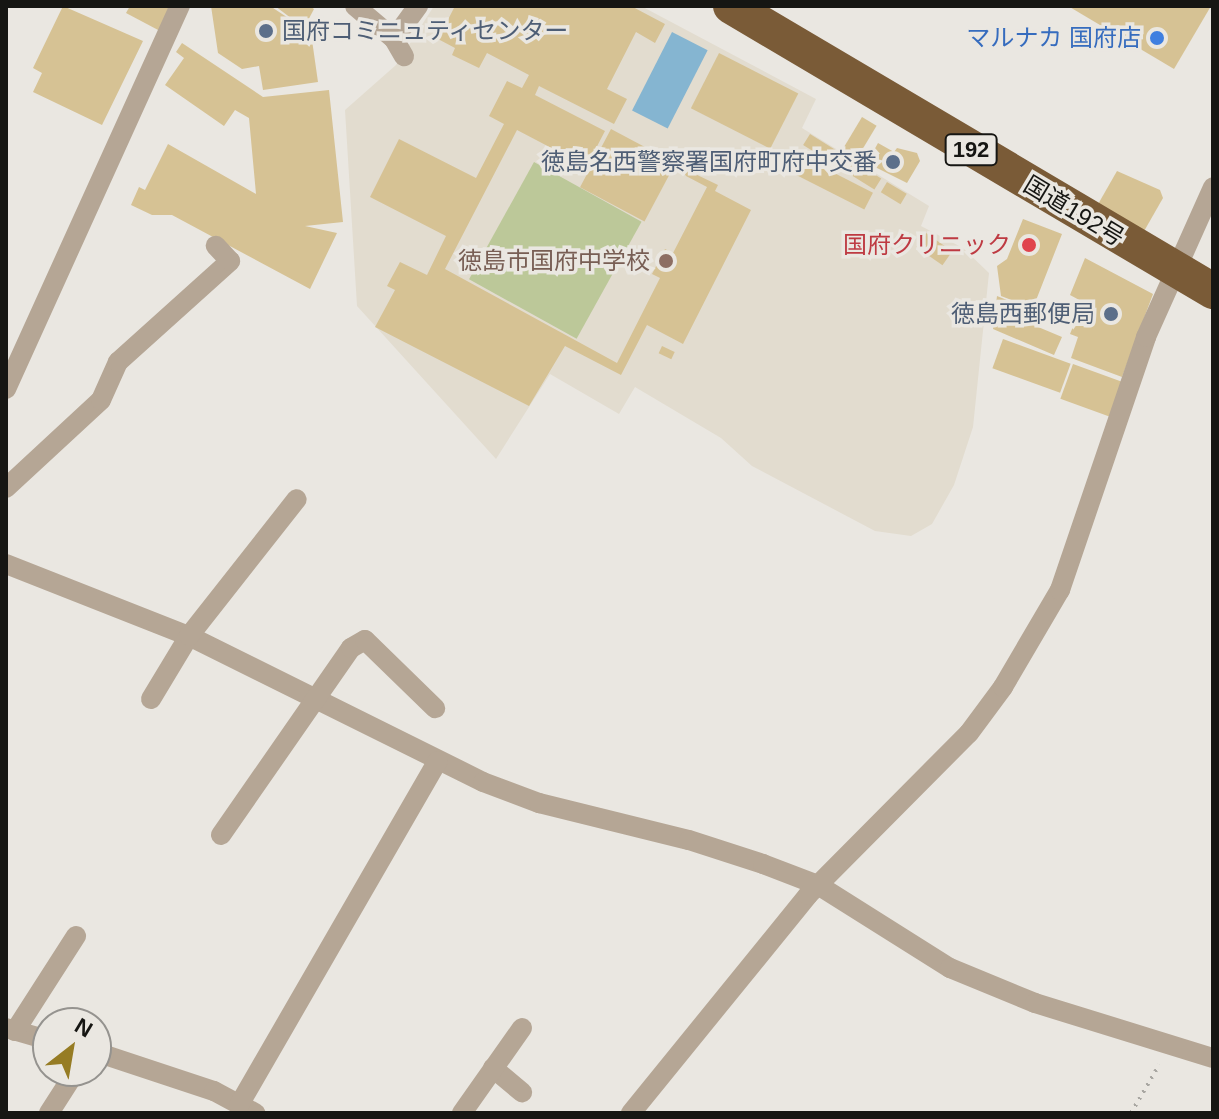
<!DOCTYPE html>
<html>
<head>
<meta charset="utf-8">
<style>
  body { margin:0 }
  #map { position:relative; width:1219px; height:1119px; overflow:hidden; background:#eae7e1; font-family:Arial,"Noto Sans JP",sans-serif }
  div>[style] { position:absolute }
  [style*='--x'] { left:calc(var(--x)*1px); top:calc(var(--y)*1px); width:calc(var(--w)*1px); rotate:calc(var(--a)*1deg) }
  .built>* { inset:0; background:#e2dccf }
  .green>* { inset:0; background:#bcc899; transform-origin:0 0 }
  .water>* { inset:0; background:#85b5d1; transform-origin:0 0 }
  .building>* { inset:0; background:#d6c294; transform-origin:0 0 }
  .path>* { height:4px; margin-top:-2px; transform-origin:0; background:repeating-linear-gradient(90deg,#a9a7a2 0 2px,transparent 0 8px) }
  .street>* { height:20px; margin:-10px; padding:0 10px; transform-origin:10px; border-radius:10px; background:#b5a695 }
  .highway>* { height:36px; margin:-18px; padding:0 18px; transform-origin:18px; border-radius:18px; background:#7a5b37 }
  .dots>* { width:22px; height:22px; translate:-50% -50%; box-sizing:border-box; border:4px solid #eae7e1; border-radius:50% }
  span { translate:-50% -50%; white-space:nowrap; text-align:center; line-height:1.15; -webkit-text-stroke:7px #eae7e1; paint-order:stroke }
  .shield-label span { padding:2px 6px; background:#eae7e1; border:2px solid; border-radius:6px; -webkit-text-stroke-width:0 }
  .shield-label { font-size:22px; color:#161613; font-weight:700 }
  .service-label { font-size:24px; color:#4e5e75 }
  .left { translate:0 -50%; text-align:left }
  .right { translate:-100% -50%; text-align:right }
  .shop-label { font-size:24px; color:#366cbe }
  .street-label { font-size:24px; color:#161613 }
  .health-label { font-size:24px; color:#be3a42 }
  .education-label { font-size:24px; color:#785e54 }
  .frame { position:absolute; inset:0; border:8px solid #161613; pointer-events:none }
  .north { position:absolute; left:32px; top:1007px; width:80px; height:80px; box-sizing:border-box; background:#eae7e1; border:2px solid #95938f; border-radius:50%; rotate:31deg; font-size:22px; font-weight:700; line-height:32px; text-align:center; color:#161613 }
  .north::after { content:''; display:block; margin:auto; width:28px; height:36px; background:#967c24; clip-path:polygon(50% 0,100% 100%,50% 72%,0 100%) }
</style>
</head>
<body>
<div id="map">
  <div class="built">
    <i style="clip-path:polygon(434px 6px,641px 6px,816px 99px,802px 128px,929px 206px,921px 226px,963px 248px,989px 273px,973px 427px,954px 485px,932px 524px,911px 536px,875px 531px,752px 466px,721px 438px,635px 387px,619px 414px,550px 374px,496px 459px,357px 306px,345px 110px,396px 65px)"></i>
  </div>
  <div class="green">
    <i style="left:534px;top:162px;width:123px;height:134px;rotate:29deg"></i>
  </div>
  <div class="water">
    <i style="left:672px;top:32px;width:40px;height:88px;rotate:27deg"></i>
  </div>
  <div class="building">
    <i style="clip-path:polygon(63px 6px,143px 41px,102px 125px,33px 92px,42px 73px,33px 68px)"></i>
    <i style="clip-path:polygon(130px 6px,172px 6px,160px 31px,126px 13px)"></i>
    <i style="clip-path:polygon(211px 6px,270px 6px,311px 33px,318px 82px,263px 90px,259px 66px,242px 69px,218px 53px)"></i>
    <i style="clip-path:polygon(275px 6px,310px 6px,314px 9px,304px 28px)"></i>
    <i style="clip-path:polygon(455px 6px,631px 6px,665px 24px,655px 43px,636px 32px,607px 89px,627px 99px,614px 124px,539px 86px,535px 95px,605px 131px,592px 156px,585px 153px,580px 163px,517px 130px,445px 269px,617px 363px,660px 278px,652px 274px,665px 249px,673px 253px,707px 187px,686px 176px,677px 161px,683px 158px,691px 172px,718px 185px,715px 191px,751px 210px,683px 344px,647px 325px,621px 375px,565px 346px,529px 406px,375px 327px,395px 290px,387px 286px,400px 262px,427px 275px,446px 236px,370px 197px,399px 139px,476px 178px,504px 124px,489px 116px,507px 81px,522px 88px,529px 75px,487px 53px,479px 68px,452px 55px,455px 48px,438px 39px)"></i>
    <i style="clip-path:polygon(1068px 6px,1211px 6px,1174px 69px)"></i>
    <i style="clip-path:polygon(182px 43px,263px 97px,329px 90px,343px 222px,305px 226px,337px 233px,310px 289px,172px 215px,152px 215px,131px 205px,139px 187px,145px 190px,168px 144px,256px 194px,249px 118px,235px 110px,224px 126px,165px 85px,184px 58px,176px 52px)"></i>
    <i style="left:719px;top:53px;width:89px;height:62px;rotate:27deg"></i>
    <i style="left:862px;top:117px;width:17px;height:39px;rotate:31deg"></i>
    <i style="left:611px;top:129px;width:73px;height:66px;rotate:28deg"></i>
    <i style="left:810px;top:134px;width:84px;height:13px;rotate:32deg"></i>
    <i style="clip-path:polygon(878px 143px,894px 152px,897px 148px,917px 153px,920px 161px,907px 183px,867px 163px)"></i>
    <i style="left:799px;top:155px;width:83px;height:19px;rotate:27deg"></i>
    <i style="clip-path:polygon(1117px 171px,1160px 190px,1163px 198px,1143px 233px,1097px 206px)"></i>
    <i style="left:887px;top:182px;width:23px;height:12px;rotate:31deg"></i>
    <i style="clip-path:polygon(1023px 219px,1062px 234px,1033px 308px,1001px 296px,997px 266px,1007px 259px)"></i>
    <i style="left:926px;top:233px;width:32px;height:17px;rotate:35deg"></i>
    <i style="clip-path:polygon(1085px 258px,1153px 294px,1122px 377px,1071px 358px,1078px 337px,1070px 334px,1083px 302px,1070px 295px)"></i>
    <i style="clip-path:polygon(997px 296px,1036px 312px,1031px 324px,1062px 337px,1054px 355px,993px 329px)"></i>
    <i style="left:1003px;top:339px;width:72px;height:31px;rotate:20deg"></i>
    <i style="left:662px;top:346px;width:14px;height:8px;rotate:25deg"></i>
    <i style="left:1073px;top:364px;width:55px;height:37px;rotate:20deg"></i>
  </div>
  <div class="path">
    <i style="--x:1131;--y:1113;--w:56;--a:-59.7"></i>
  </div>
  <div class="street">
    <i style="--x:355;--y:6;--w:51;--a:40.2"></i>
    <i style="--x:394;--y:39;--w:20;--a:60"></i>
    <i style="--x:394;--y:39;--w:41;--a:-54"></i>
    <i style="--x:6;--y:389;--w:421;--a:-65.6"></i>
    <i style="--x:6;--y:488;--w:129;--a:-42.8"></i>
    <i style="--x:101;--y:400;--w:42;--a:-65.9"></i>
    <i style="--x:118;--y:362;--w:151;--a:-42"></i>
    <i style="--x:230;--y:261;--w:21;--a:-133"></i>
    <i style="--x:6;--y:564;--w:197;--a:21.5"></i>
    <i style="--x:189;--y:636;--w:328;--a:26.4"></i>
    <i style="--x:483;--y:782;--w:60;--a:20.6"></i>
    <i style="--x:539;--y:803;--w:154;--a:13.9"></i>
    <i style="--x:689;--y:840;--w:78;--a:18"></i>
    <i style="--x:763;--y:864;--w:59;--a:20.9"></i>
    <i style="--x:818;--y:885;--w:156;--a:32.2"></i>
    <i style="--x:950;--y:968;--w:92;--a:22.4"></i>
    <i style="--x:1035;--y:1003;--w:186;--a:17.2"></i>
    <i style="--x:151;--y:699;--w:74;--a:-58.9"></i>
    <i style="--x:189;--y:636;--w:174;--a:-51.8"></i>
    <i style="--x:221;--y:835;--w:228;--a:-55.2"></i>
    <i style="--x:351;--y:648;--w:16;--a:-30"></i>
    <i style="--x:365;--y:640;--w:98;--a:44.2"></i>
    <i style="--x:6;--y:1028;--w:44;--a:15.9"></i>
    <i style="--x:15;--y:1031;--w:113;--a:-57.3"></i>
    <i style="--x:96;--y:1052;--w:124;--a:18.3"></i>
    <i style="--x:214;--y:1091;--w:47;--a:28.2"></i>
    <i style="--x:493;--y:1068;--w:38;--a:40"></i>
    <i style="--x:239;--y:1105;--w:397;--a:-60"></i>
    <i style="--x:49;--y:1113;--w:50;--a:-57.3"></i>
    <i style="--x:462;--y:1113;--w:104;--a:-54.8"></i>
    <i style="--x:631;--y:1113;--w:281;--a:-50.9"></i>
    <i style="--x:808;--y:895;--w:228;--a:-45.2"></i>
    <i style="--x:969;--y:733;--w:57;--a:-53.5"></i>
    <i style="--x:1003;--y:687;--w:113;--a:-59.6"></i>
    <i style="--x:1060;--y:590;--w:267;--a:-71.2"></i>
    <i style="--x:1146;--y:337;--w:164;--a:-65.9"></i>
  </div>
  <div class="highway">
    <i style="--x:731;--y:6;--w:560;--a:30.6"></i>
  </div>
  <div class="dots">
    <i style="left:266px;top:31px;background:#5c6f8a"></i>
    <i style="left:1157px;top:38px;background:#3f7fe0"></i>
    <i style="left:893px;top:162px;background:#5c6f8a"></i>
    <i style="left:1029px;top:245px;background:#e0444e"></i>
    <i style="left:666px;top:261px;background:#8d6e63"></i>
    <i style="left:1111px;top:314px;background:#5c6f8a"></i>
  </div>
  <div class="shield-label">
    <span style="left:971px;top:150px">192</span>
  </div>
  <div class="service-label">
    <span class="left" style="left:282px;top:31px">国府コミニュティセンター</span>
    <span class="right" style="left:877px;top:162px">徳島名西警察署国府町府中交番</span>
    <span class="right" style="left:1095px;top:314px">徳島西郵便局</span>
  </div>
  <div class="shop-label">
    <span class="right" style="left:1141px;top:38px">マルナカ 国府店</span>
  </div>
  <div class="street-label">
    <span style="left:1074px;top:211px;rotate:31deg">国道192号</span>
  </div>
  <div class="health-label">
    <span class="right" style="left:1011px;top:245px">国府クリニック</span>
  </div>
  <div class="education-label">
    <span class="right" style="left:650px;top:261px">徳島市国府中学校</span>
  </div>
  <div class="frame"></div>
  <div class="north">N</div>
</div>
</body>
</html>
